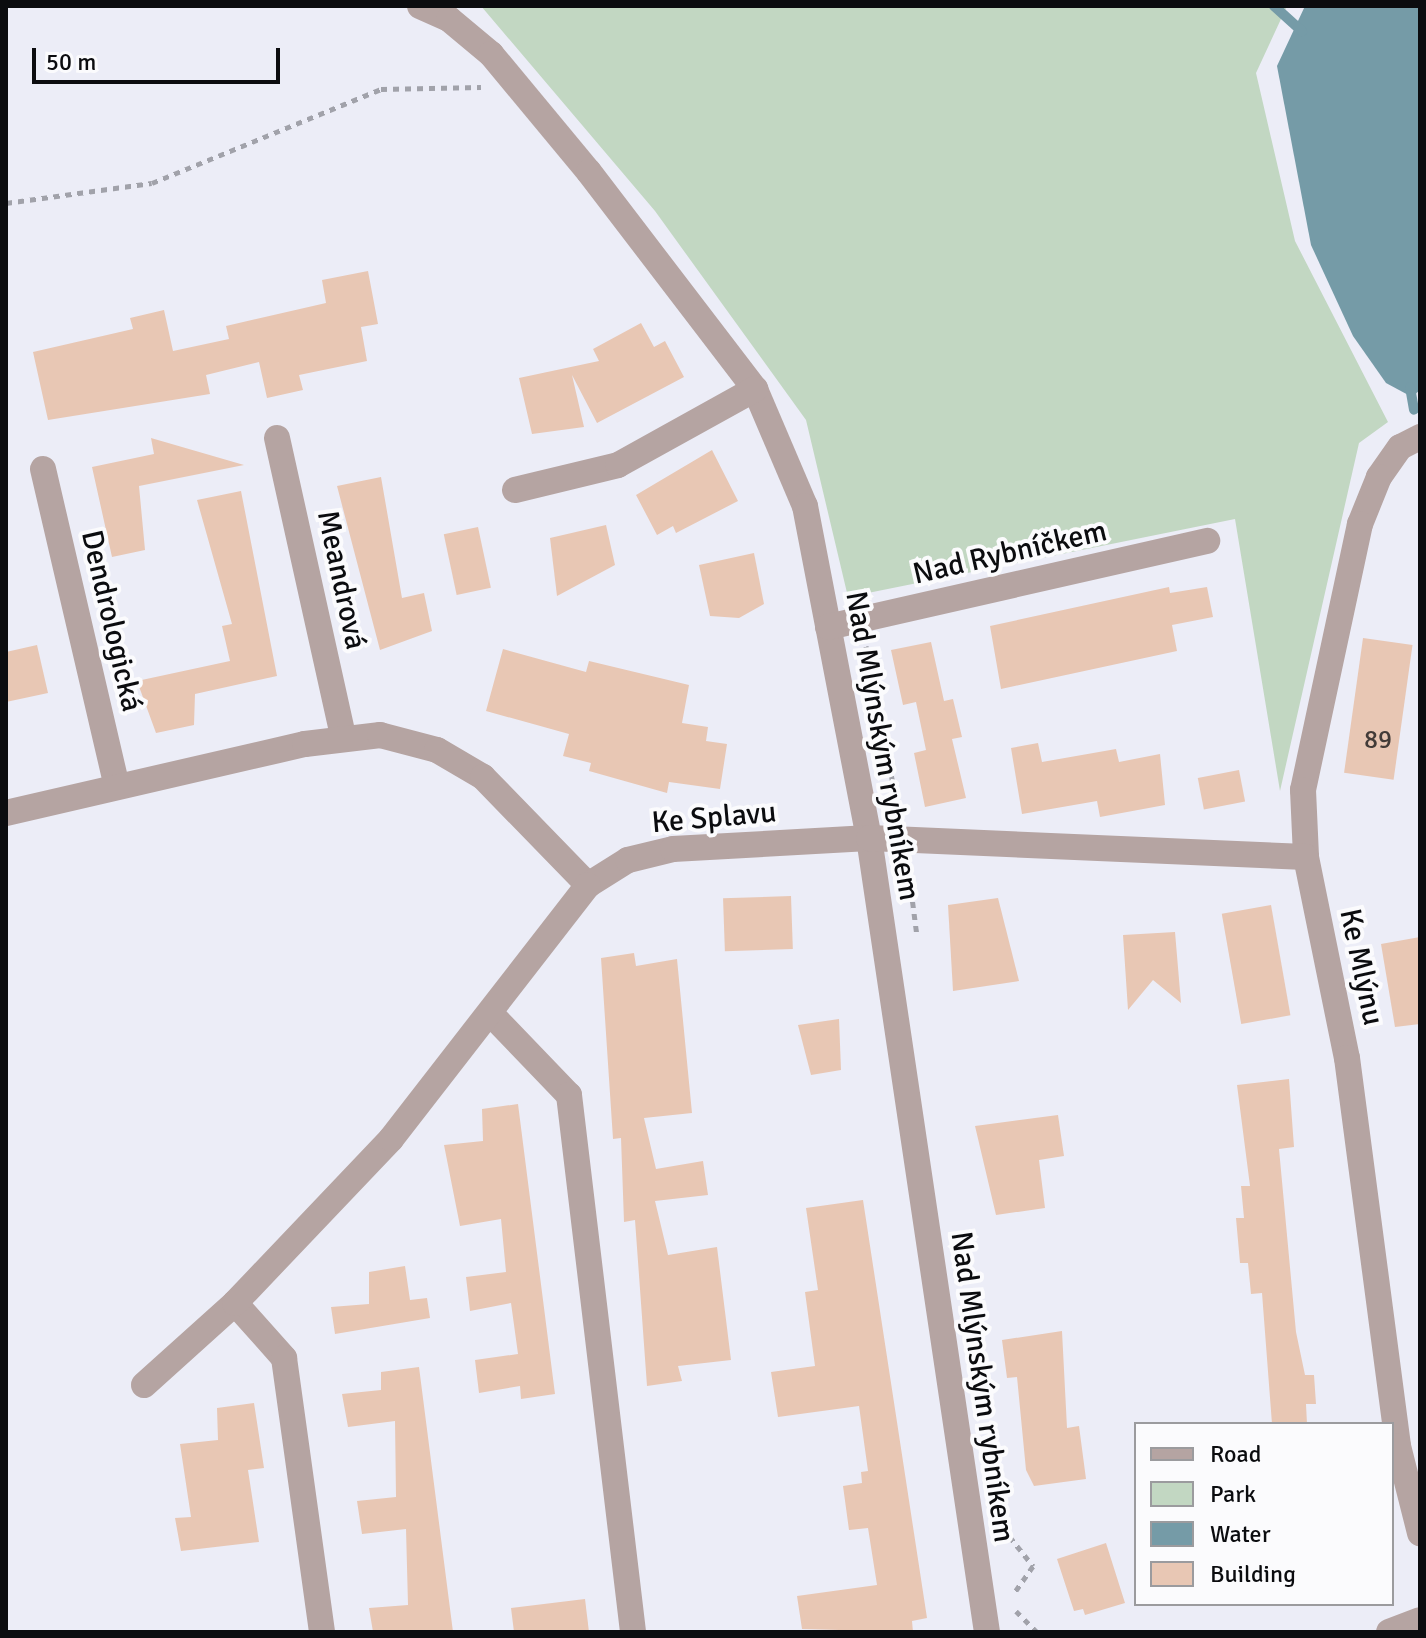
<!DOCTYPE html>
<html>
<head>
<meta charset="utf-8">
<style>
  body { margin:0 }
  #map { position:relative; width:1426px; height:1638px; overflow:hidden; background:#ecedf7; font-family:Signika,sans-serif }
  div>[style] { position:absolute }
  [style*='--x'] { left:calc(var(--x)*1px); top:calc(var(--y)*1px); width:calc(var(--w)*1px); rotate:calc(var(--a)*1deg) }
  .green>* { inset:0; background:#c2d7c2 }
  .water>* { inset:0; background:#759ba7 }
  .stream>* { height:10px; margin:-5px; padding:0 5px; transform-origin:5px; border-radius:5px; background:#759ba7 }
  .building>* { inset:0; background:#e8c7b4; transform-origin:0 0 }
  .path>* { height:5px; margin-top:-2.5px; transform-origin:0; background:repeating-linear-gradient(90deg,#a1a2aa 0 6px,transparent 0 12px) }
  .street>* { height:26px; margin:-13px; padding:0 13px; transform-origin:13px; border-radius:13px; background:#b5a4a2 }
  span { translate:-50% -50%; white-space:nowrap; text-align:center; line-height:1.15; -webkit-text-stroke:8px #fbfbfd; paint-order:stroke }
  .number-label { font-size:26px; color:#423b38 }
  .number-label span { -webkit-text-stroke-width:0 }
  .street-label { font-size:30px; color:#0b0c0f }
  .frame { position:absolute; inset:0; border:8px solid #0b0c0f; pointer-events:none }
  .legend { position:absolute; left:1134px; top:1422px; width:260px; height:184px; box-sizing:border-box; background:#fbfbfd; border:2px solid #9b9b9e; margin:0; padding:10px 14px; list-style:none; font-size:24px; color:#0b0c0f }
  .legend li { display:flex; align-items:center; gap:16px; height:40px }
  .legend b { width:40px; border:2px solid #9b9b9e }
  .scale { position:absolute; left:32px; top:48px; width:248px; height:36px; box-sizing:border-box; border:4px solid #0b0c0f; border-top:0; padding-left:10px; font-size:24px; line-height:28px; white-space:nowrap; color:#0b0c0f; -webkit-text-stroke:6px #fbfbfd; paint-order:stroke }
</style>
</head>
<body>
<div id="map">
  <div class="green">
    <i style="clip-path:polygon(481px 6px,1287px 6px,1256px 73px,1295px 241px,1388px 422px,1359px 443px,1280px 791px,1235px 519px,848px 597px,806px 420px,655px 211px)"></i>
  </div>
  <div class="water">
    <i style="clip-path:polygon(1305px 6px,1420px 7px,1420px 390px,1412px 397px,1386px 383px,1353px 336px,1311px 245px,1277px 66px)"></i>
  </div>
  <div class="stream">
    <i style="--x:1274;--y:6;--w:38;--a:42"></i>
    <i style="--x:1410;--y:387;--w:23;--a:80"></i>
  </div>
  <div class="building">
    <i style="clip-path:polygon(368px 271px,378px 324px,361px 327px,367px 361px,299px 375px,303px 390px,267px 398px,259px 362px,206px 375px,210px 394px,48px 420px,33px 352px,133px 329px,130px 318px,164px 310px,173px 351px,229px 339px,226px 326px,326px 303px,322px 280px)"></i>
    <i style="clip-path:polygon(641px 323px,654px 347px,665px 341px,684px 377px,597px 423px,572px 375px,584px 427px,532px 434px,519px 378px,599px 361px,593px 349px)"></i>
    <i style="clip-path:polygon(151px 438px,244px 465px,139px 486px,145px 550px,112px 557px,92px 467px,154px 454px)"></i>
    <i style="clip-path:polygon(712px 450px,738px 501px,676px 533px,673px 526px,657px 535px,636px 495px)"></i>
    <i style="clip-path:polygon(381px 477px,402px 598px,424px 593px,432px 631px,380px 650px,337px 486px)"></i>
    <i style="clip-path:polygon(241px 491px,277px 676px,195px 694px,194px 725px,156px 733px,137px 681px,230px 661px,222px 626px,232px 624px,197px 500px)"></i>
    <i style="clip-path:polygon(606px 525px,615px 565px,557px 596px,550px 538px)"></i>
    <i style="left:478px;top:527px;width:62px;height:35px;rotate:78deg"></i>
    <i style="clip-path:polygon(754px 553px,764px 604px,739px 618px,710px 616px,699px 565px)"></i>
    <i style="clip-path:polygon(1169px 587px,1170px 593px,1207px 587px,1213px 617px,1172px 625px,1177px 651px,1001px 689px,990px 626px)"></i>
    <i style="left:1363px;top:638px;width:50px;height:136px;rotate:8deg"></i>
    <i style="clip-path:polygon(931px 642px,944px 701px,953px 699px,962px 737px,952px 739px,966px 798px,925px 807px,914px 753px,926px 750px,916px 702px,903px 705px,891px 650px)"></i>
    <i style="clip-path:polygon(37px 645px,48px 693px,6px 702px,6px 652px)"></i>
    <i style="clip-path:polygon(503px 649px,586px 672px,589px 661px,689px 685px,682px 723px,708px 727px,706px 741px,727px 744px,720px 789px,669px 782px,667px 793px,589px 771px,591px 763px,563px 756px,569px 734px,486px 711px)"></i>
    <i style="clip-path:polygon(1038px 743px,1042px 762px,1116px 749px,1119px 762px,1160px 754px,1165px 805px,1100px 817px,1097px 801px,1022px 814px,1011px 748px)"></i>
    <i style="left:1239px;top:770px;width:32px;height:42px;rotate:79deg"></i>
    <i style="left:791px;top:896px;width:53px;height:68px;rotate:88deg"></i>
    <i style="clip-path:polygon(998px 898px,1019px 981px,953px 991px,948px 905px)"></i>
    <i style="left:1271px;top:905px;width:112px;height:50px;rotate:80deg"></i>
    <i style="clip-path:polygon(1175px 932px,1181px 1003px,1153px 980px,1128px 1010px,1123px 935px)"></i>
    <i style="clip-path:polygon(1420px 937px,1420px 1024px,1395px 1027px,1381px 944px)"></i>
    <i style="clip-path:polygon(634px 953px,636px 966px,677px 959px,692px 1113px,644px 1118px,656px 1169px,703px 1161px,708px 1195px,655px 1201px,668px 1255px,717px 1247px,731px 1360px,678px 1366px,682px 1381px,647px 1386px,635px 1220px,624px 1222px,621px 1138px,613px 1139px,601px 958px)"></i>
    <i style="clip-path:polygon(839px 1019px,841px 1070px,811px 1075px,798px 1025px)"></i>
    <i style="clip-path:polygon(1289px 1079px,1294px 1147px,1279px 1149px,1296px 1332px,1305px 1375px,1314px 1375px,1316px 1404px,1306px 1404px,1307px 1424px,1272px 1424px,1262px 1293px,1251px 1294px,1248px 1263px,1240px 1263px,1236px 1218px,1244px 1218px,1241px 1186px,1250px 1186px,1237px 1085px)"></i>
    <i style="clip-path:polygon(518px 1104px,555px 1394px,521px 1399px,520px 1386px,479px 1393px,475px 1360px,518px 1354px,511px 1303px,470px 1311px,466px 1277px,506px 1272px,501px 1219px,460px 1226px,444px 1145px,483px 1141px,482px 1109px)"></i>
    <i style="clip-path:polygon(1058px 1115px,1064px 1156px,1039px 1160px,1045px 1208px,996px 1215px,975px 1126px)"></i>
    <i style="clip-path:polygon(863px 1200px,927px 1618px,912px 1621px,913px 1632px,802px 1629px,797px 1596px,877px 1585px,868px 1528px,849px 1530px,843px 1486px,862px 1483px,861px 1472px,868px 1471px,859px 1406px,778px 1417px,771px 1372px,815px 1366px,805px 1292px,818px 1290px,806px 1208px)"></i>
    <i style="clip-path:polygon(405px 1266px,410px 1300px,427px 1298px,430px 1318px,335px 1334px,331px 1307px,369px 1304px,369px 1272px)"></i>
    <i style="clip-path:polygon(1062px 1331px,1067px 1428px,1079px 1426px,1086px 1479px,1034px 1486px,1026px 1470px,1017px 1377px,1007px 1378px,1002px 1340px)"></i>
    <i style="clip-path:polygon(419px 1367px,453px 1632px,373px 1632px,369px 1608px,408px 1605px,406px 1529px,362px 1534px,357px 1501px,396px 1497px,395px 1421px,348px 1427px,342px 1394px,381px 1390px,381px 1372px)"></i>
    <i style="clip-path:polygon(254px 1403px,264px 1468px,248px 1470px,259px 1542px,181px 1551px,175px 1518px,191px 1517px,180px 1444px,218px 1440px,217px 1408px)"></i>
    <i style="clip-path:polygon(1106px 1543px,1125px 1603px,1085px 1615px,1083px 1609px,1074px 1611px,1057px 1559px)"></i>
    <i style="clip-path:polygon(585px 1599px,589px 1632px,514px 1632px,511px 1608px)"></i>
  </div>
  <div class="path">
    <i style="--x:6;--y:203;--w:147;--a:-7.8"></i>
    <i style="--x:152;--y:183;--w:248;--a:-22.3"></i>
    <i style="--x:381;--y:89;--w:100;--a:-1.1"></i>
    <i style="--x:866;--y:646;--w:166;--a:78.9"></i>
    <i style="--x:908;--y:866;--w:71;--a:82.7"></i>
    <i style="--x:1002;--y:1527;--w:50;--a:51.5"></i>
    <i style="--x:1033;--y:1566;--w:35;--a:125"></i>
    <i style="--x:1016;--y:1611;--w:30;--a:45"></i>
  </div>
  <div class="street">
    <i style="--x:420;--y:6;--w:32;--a:24"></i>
    <i style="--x:449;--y:19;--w:55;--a:39.8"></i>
    <i style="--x:491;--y:54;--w:153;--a:50.3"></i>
    <i style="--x:589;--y:172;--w:273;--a:52.6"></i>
    <i style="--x:755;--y:389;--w:127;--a:66.9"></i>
    <i style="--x:805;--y:506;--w:338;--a:79.1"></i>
    <i style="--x:869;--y:838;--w:803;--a:81.55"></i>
    <i style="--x:1420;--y:437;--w:22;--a:153"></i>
    <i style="--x:1400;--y:447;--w:37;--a:125"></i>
    <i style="--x:1379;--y:477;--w:51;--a:112"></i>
    <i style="--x:1360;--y:524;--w:272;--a:102.1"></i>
    <i style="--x:1303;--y:790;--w:67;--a:87.4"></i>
    <i style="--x:1306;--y:857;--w:205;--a:78.5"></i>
    <i style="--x:1347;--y:1058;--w:391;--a:82.5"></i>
    <i style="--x:1398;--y:1446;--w:90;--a:75.8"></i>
    <i style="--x:277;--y:438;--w:305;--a:77.5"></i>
    <i style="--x:43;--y:469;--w:326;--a:76.9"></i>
    <i style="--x:515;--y:490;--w:106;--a:-13.6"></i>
    <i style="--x:618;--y:465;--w:157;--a:-29"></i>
    <i style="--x:828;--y:627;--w:389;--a:-12.8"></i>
    <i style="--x:6;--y:813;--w:307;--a:-13"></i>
    <i style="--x:305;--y:744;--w:76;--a:-6.8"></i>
    <i style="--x:380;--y:735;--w:59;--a:14.7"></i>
    <i style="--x:437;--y:750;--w:53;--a:30.4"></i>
    <i style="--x:483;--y:777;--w:151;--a:45.8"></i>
    <i style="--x:588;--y:885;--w:47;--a:-32"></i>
    <i style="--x:628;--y:860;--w:46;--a:-13.7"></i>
    <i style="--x:673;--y:849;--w:196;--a:-3.2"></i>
    <i style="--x:869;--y:838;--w:437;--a:2.5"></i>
    <i style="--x:490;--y:1013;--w:114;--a:46.1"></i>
    <i style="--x:569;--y:1095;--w:541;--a:83.2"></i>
    <i style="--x:235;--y:1303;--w:74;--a:48.3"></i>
    <i style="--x:284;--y:1358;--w:277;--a:82.1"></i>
    <i style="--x:144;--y:1385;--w:122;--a:-42"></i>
    <i style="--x:235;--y:1303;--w:226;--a:-46.4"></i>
    <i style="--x:391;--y:1139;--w:321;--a:-52.2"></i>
    <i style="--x:1389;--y:1632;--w:33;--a:-21"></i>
  </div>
  <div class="number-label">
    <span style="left:1378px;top:741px">89</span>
  </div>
  <div class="street-label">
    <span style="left:1010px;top:553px;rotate:-13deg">Nad Rybníčkem</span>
    <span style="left:341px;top:580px;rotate:78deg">Meandrová</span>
    <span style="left:111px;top:621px;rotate:77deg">Dendrologická</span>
    <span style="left:882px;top:746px;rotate:80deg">Nad Mlýnským rybníkem</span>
    <span style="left:714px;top:818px;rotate:-5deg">Ke Splavu</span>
    <span style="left:1361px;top:967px;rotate:78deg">Ke Mlýnu</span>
    <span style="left:982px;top:1387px;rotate:82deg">Nad Mlýnským rybníkem</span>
  </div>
  <div class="frame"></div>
  <ul class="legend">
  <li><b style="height:10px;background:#b5a4a2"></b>Road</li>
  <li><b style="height:22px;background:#c2d7c2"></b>Park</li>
  <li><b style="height:22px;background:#759ba7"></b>Water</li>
  <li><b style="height:22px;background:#e8c7b4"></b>Building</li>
  </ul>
  <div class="scale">50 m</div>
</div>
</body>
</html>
